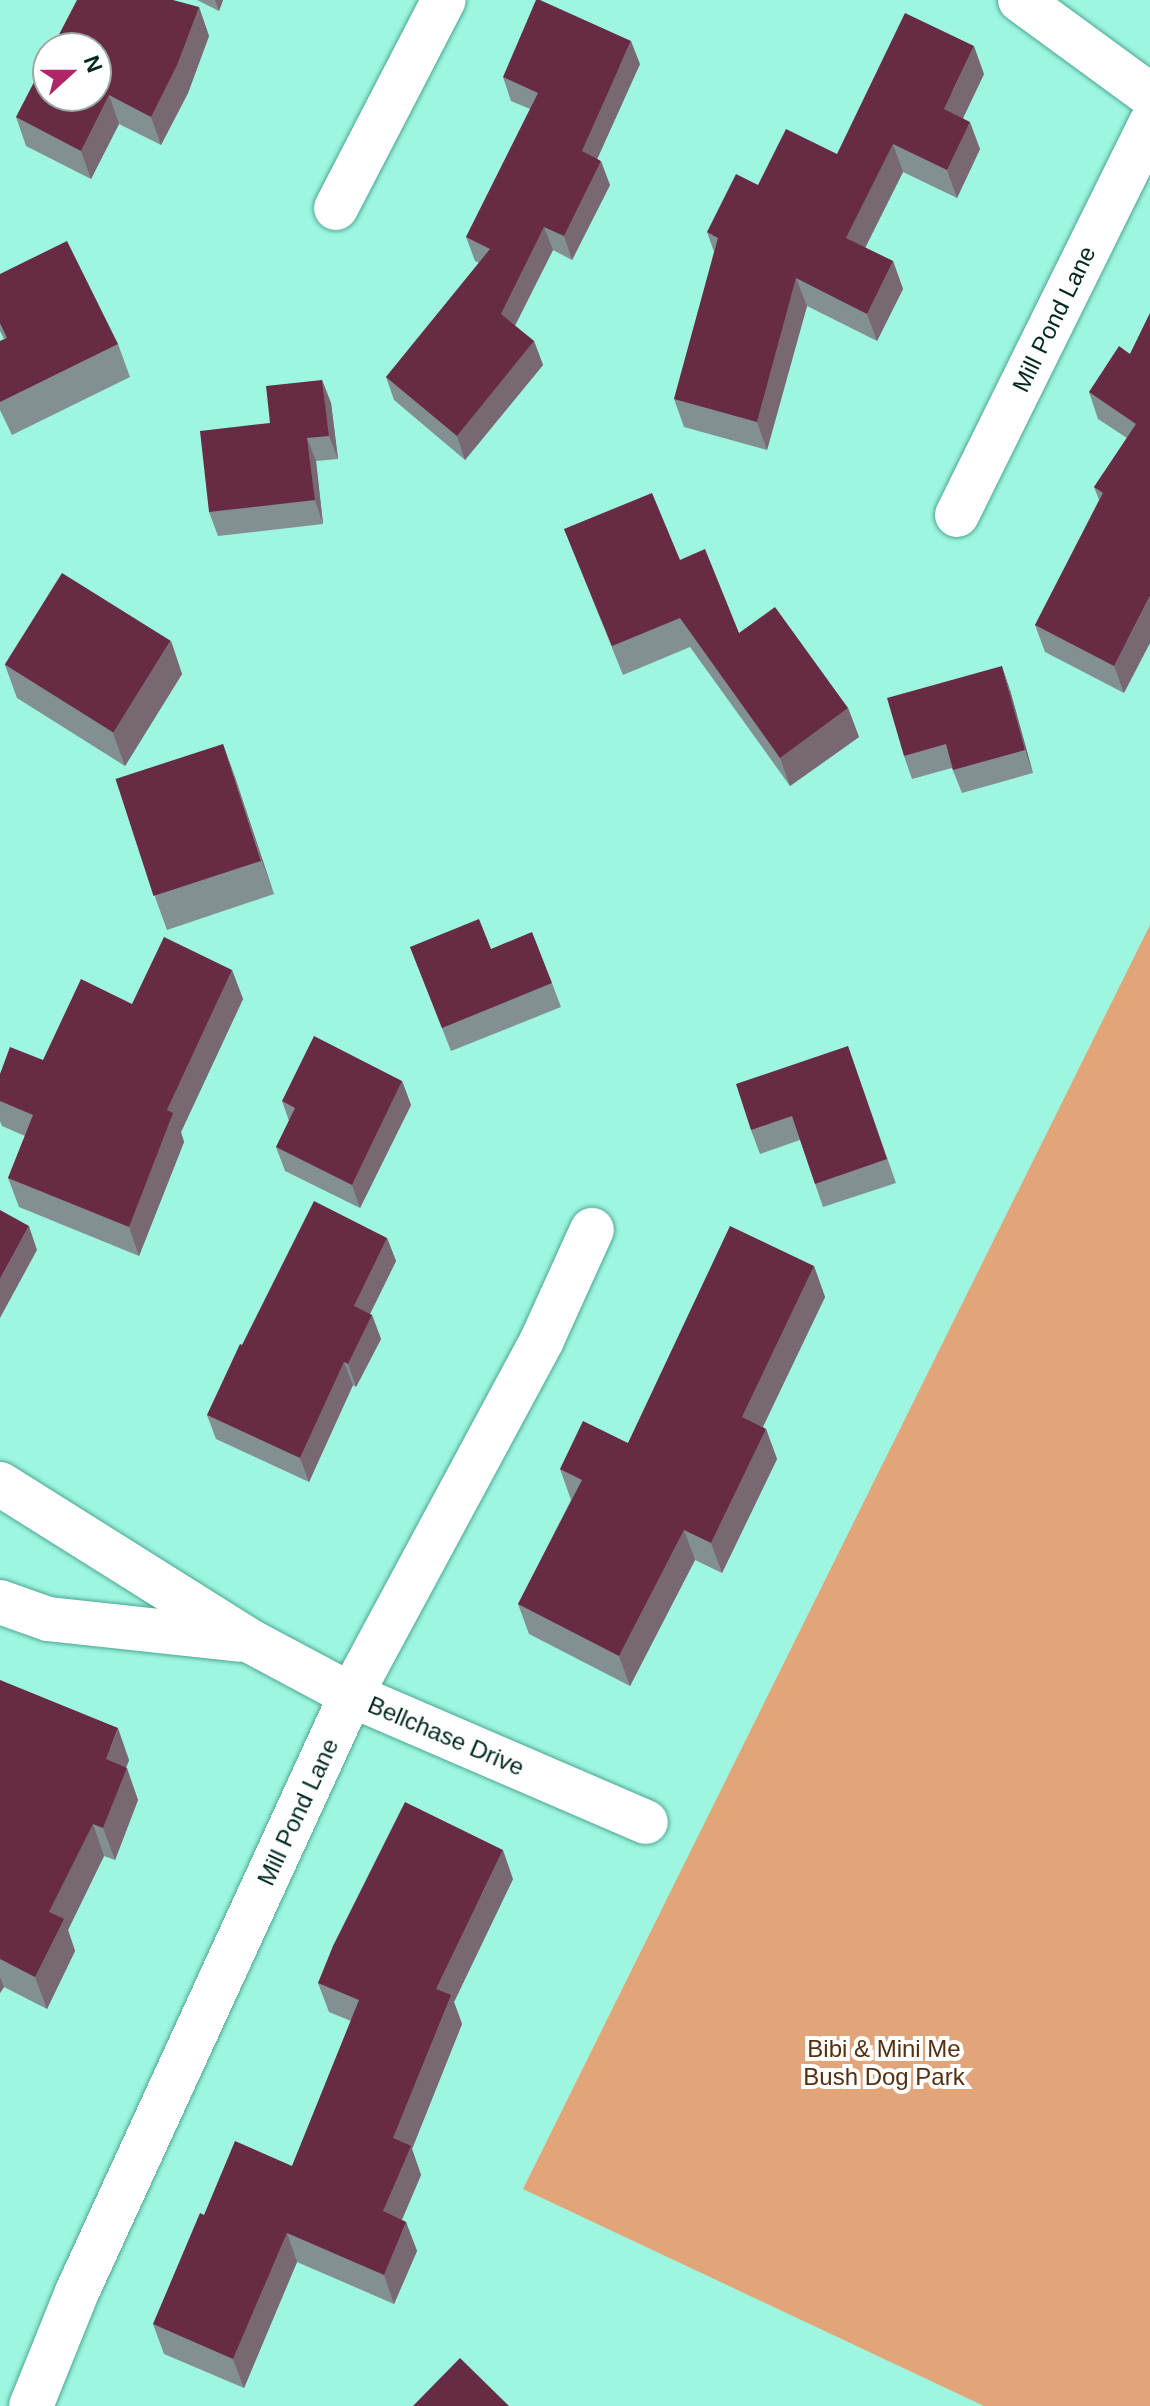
<!DOCTYPE html>
<html>
<head>
<meta charset="utf-8">
<style>
  body { margin:0 }
  #map { position:relative; width:1150px; height:2406px; overflow:hidden; background:#9ef6e1; font-family:Arial,sans-serif }
  div>[style] { position:absolute }
  [style*='--x'] { left:calc(var(--x)*1px); top:calc(var(--y)*1px); width:calc(var(--w)*1px); rotate:calc(var(--a)*1deg) }
  .green>* { inset:0; background:#e1a579 }
  .roads { filter:drop-shadow(0 0 2px #4ca591) drop-shadow(0 0 2px #4ca591) }
  .minor>* { height:44px; margin:-22px; padding:0 22px; transform-origin:22px; border-radius:22px; background:#fff }
  .wall>* { inset:0; background:#829092 }
  .shaded-wall>* { inset:0; background:#786872 }
  .building>* { inset:0; background:#672b43; transform-origin:0 0 }
  span { translate:-50% -50%; white-space:nowrap; text-align:center; line-height:1.15; -webkit-text-stroke:8px #fff; paint-order:stroke }
  .street-label { font-size:24px; color:#012820 }
  .park-label { font-size:24px; color:#562f0f }
  .north { position:absolute; left:32px; top:32px; width:80px; height:80px; box-sizing:border-box; background:#fff; border:2px solid #99a9a6; border-radius:50%; rotate:69deg; font-size:22px; font-weight:700; line-height:32px; text-align:center; color:#012820 }
  .north::after { content:''; display:block; margin:auto; width:28px; height:36px; background:#af2668; clip-path:polygon(50% 0,100% 100%,50% 72%,0 100%) }
</style>
</head>
<body>
<div id="map">
  <div class="green">
    <i style="clip-path:polygon(1150px 925px,1150px 2406px,984px 2406px,523px 2189px)"></i>
  </div>
  <div class="roads">
    <div class="minor">
      <i style="--x:1020;--y:0;--w:161;--a:36.2"></i>
      <i style="--x:336;--y:208;--w:234;--a:-62.6"></i>
      <i style="--x:957;--y:515;--w:436;--a:-63.7"></i>
      <i style="--x:0;--y:1484;--w:295;--a:32.1"></i>
      <i style="--x:250;--y:1641;--w:115;--a:28.1"></i>
      <i style="--x:351;--y:1695;--w:321;--a:23.3"></i>
      <i style="--x:0;--y:1602;--w:51;--a:19.5"></i>
      <i style="--x:48;--y:1619;--w:193;--a:6.2"></i>
      <i style="--x:31;--y:2406;--w:123;--a:-68"></i>
      <i style="--x:77;--y:2292;--w:657;--a:-65.35"></i>
      <i style="--x:351;--y:1695;--w:403;--a:-61.7"></i>
      <i style="--x:542;--y:1340;--w:121;--a:-65.6"></i>
    </div>
  </div>
  <div class="wall">
    <i style="clip-path:polygon(197px 0,223px 0,219px 11px)"></i>
    <i style="clip-path:polygon(199px 7px,209px 36px,188px 93px,161px 145px,119px 124px,91px 179px,26px 146px,16px 117px)"></i>
    <i style="clip-path:polygon(640px 64px,597px 159px,610px 185px,572px 260px,553px 250px,515px 326px,534px 341px,543px 365px,465px 460px,394px 400px,386px 377px,479px 263px,475px 261px,466px 237px,530px 109px,511px 101px,503px 77px)"></i>
    <i style="clip-path:polygon(984px 74px,963px 118px,980px 149px,957px 198px,903px 172px,865px 248px,893px 261px,903px 289px,877px 341px,807px 306px,767px 450px,684px 427px,674px 399px,714px 252px,707px 232px,758px 185px,837px 154px)"></i>
    <i style="clip-path:polygon(0 274px,118px 344px,130px 377px,12px 435px,0 410px,0 341px,4px 339px,0 331px)"></i>
    <i style="clip-path:polygon(1150px 313px,1124px 693px,1045px 652px,1035px 625px,1099px 500px,1094px 487px,1127px 438px,1098px 419px,1089px 392px,1130px 354px)"></i>
    <i style="clip-path:polygon(322px 380px,331px 403px,338px 459px,316px 461px,323px 524px,218px 536px,209px 512px,270px 423px)"></i>
    <i style="clip-path:polygon(564px 529px,680px 560px,739px 633px,848px 708px,859px 737px,790px 786px,690px 647px,623px 675px)"></i>
    <i style="clip-path:polygon(171px 641px,182px 674px,125px 766px,17px 698px,5px 665px)"></i>
    <i style="clip-path:polygon(1010px 690px,1033px 773px,962px 793px,952px 768px,912px 779px,904px 756px)"></i>
    <i style="clip-path:polygon(223px 744px,274px 894px,167px 930px,155px 897px)"></i>
    <i style="clip-path:polygon(410px 947px,491px 949px,552px 983px,561px 1007px,451px 1051px)"></i>
    <i style="clip-path:polygon(232px 970px,243px 999px,181px 1132px,184px 1142px,139px 1256px,19px 1207px,8px 1178px,25px 1136px,2px 1126px,0 1121px,0 1074px,43px 1060px,132px 1004px)"></i>
    <i style="clip-path:polygon(848px 1046px,896px 1183px,823px 1207px,800px 1140px,760px 1154px,751px 1130px)"></i>
    <i style="clip-path:polygon(402px 1081px,411px 1105px,360px 1208px,285px 1171px,276px 1147px,289px 1121px,282px 1101px)"></i>
    <i style="clip-path:polygon(387px 1238px,396px 1261px,370px 1314px,372px 1315px,381px 1339px,356px 1387px,353px 1385px,309px 1482px,216px 1439px,207px 1415px,242px 1345px)"></i>
    <i style="clip-path:polygon(814px 1266px,825px 1297px,763px 1427px,766px 1429px,777px 1459px,722px 1573px,695px 1560px,630px 1686px,529px 1634px,518px 1604px,571px 1500px,560px 1469px,628px 1443px)"></i>
    <i style="clip-path:polygon(0 1680px,129px 1760px,126px 1768px,138px 1800px,115px 1860px,104px 1856px,68px 1930px,75px 1951px,47px 2009px,4px 1987px,0 1993px)"></i>
    <i style="clip-path:polygon(513px 1879px,454px 2002px,462px 2024px,412px 2149px,421px 2175px,402px 2220px,406px 2222px,417px 2251px,394px 2304px,297px 2262px,244px 2388px,164px 2354px,153px 2324px,204px 2215px,292px 2166px,351px 2021px,329px 2012px,318px 1983px)"></i>
  </div>
  <div class="shaded-wall">
    <i style="clip-path:polygon(215px 0,223px 0,219px 11px)"></i>
    <i style="clip-path:polygon(199px 7px,209px 36px,188px 93px,161px 145px,151px 117px)"></i>
    <i style="clip-path:polygon(631px 41px,640px 64px,590px 175px,582px 151px)"></i>
    <i style="clip-path:polygon(974px 46px,984px 74px,954px 137px,944px 109px)"></i>
    <i style="clip-path:polygon(109px 95px,119px 124px,91px 179px,81px 151px)"></i>
    <i style="clip-path:polygon(970px 122px,980px 149px,957px 198px,947px 170px)"></i>
    <i style="clip-path:polygon(893px 144px,903px 172px,856px 266px,846px 238px)"></i>
    <i style="clip-path:polygon(601px 161px,610px 185px,572px 260px,564px 236px)"></i>
    <i style="clip-path:polygon(544px 227px,553px 250px,509px 337px,501px 314px)"></i>
    <i style="clip-path:polygon(893px 261px,903px 289px,877px 341px,867px 314px)"></i>
    <i style="clip-path:polygon(796px 278px,807px 306px,767px 450px,757px 422px)"></i>
    <i style="clip-path:polygon(534px 341px,543px 365px,465px 460px,457px 436px)"></i>
    <i style="clip-path:polygon(322px 380px,331px 403px,338px 459px,329px 436px)"></i>
    <i style="clip-path:polygon(307px 438px,316px 461px,323px 524px,315px 500px)"></i>
    <i style="clip-path:polygon(1150px 596px,1150px 643px,1124px 693px,1114px 666px)"></i>
    <i style="clip-path:polygon(171px 641px,182px 674px,125px 766px,113px 733px)"></i>
    <i style="clip-path:polygon(1002px 666px,1010px 690px,1033px 773px,1025px 750px)"></i>
    <i style="clip-path:polygon(848px 708px,859px 737px,790px 786px,780px 758px)"></i>
    <i style="clip-path:polygon(223px 744px,235px 777px,274px 894px,262px 861px)"></i>
    <i style="clip-path:polygon(232px 970px,243px 999px,181px 1132px,184px 1142px,139px 1256px,129px 1227px,167px 1110px)"></i>
    <i style="clip-path:polygon(402px 1081px,411px 1105px,360px 1208px,352px 1185px)"></i>
    <i style="clip-path:polygon(29px 1226px,37px 1250px,0 1318px,0 1279px)"></i>
    <i style="clip-path:polygon(387px 1238px,396px 1261px,362px 1330px,354px 1306px)"></i>
    <i style="clip-path:polygon(814px 1266px,825px 1297px,753px 1447px,742px 1417px)"></i>
    <i style="clip-path:polygon(372px 1315px,381px 1339px,356px 1387px,348px 1364px)"></i>
    <i style="clip-path:polygon(344px 1362px,353px 1385px,309px 1482px,300px 1458px)"></i>
    <i style="clip-path:polygon(766px 1429px,777px 1459px,722px 1573px,711px 1543px)"></i>
    <i style="clip-path:polygon(684px 1530px,695px 1560px,630px 1686px,619px 1656px)"></i>
    <i style="clip-path:polygon(118px 1728px,129px 1760px,117px 1791px,106px 1759px)"></i>
    <i style="clip-path:polygon(127px 1768px,138px 1800px,115px 1860px,103px 1828px)"></i>
    <i style="clip-path:polygon(93px 1824px,104px 1856px,68px 1930px,75px 1951px,47px 2009px,35px 1977px,49px 1912px)"></i>
    <i style="clip-path:polygon(503px 1850px,513px 1879px,454px 2002px,462px 2024px,412px 2149px,421px 2175px,393px 2240px,383px 2211px,393px 2138px,436px 1989px)"></i>
    <i style="clip-path:polygon(0 1977px,4px 1987px,0 1993px)"></i>
    <i style="clip-path:polygon(406px 2222px,417px 2251px,394px 2304px,384px 2275px)"></i>
    <i style="clip-path:polygon(287px 2233px,297px 2262px,244px 2388px,233px 2359px)"></i>
  </div>
  <div class="building">
    <i style="clip-path:polygon(77px 0,173px 0,199px 7px,177px 65px,151px 117px,109px 95px,81px 151px,16px 117px,48px 55px,48px 96px,96px 96px,96px 48px,52px 48px)"></i>
    <i style="clip-path:polygon(536px 0,540px 0,631px 41px,582px 151px,601px 161px,564px 236px,544px 227px,501px 314px,534px 341px,457px 436px,386px 377px,490px 249px,466px 237px,538px 93px,503px 77px)"></i>
    <i style="clip-path:polygon(905px 13px,974px 46px,944px 109px,970px 122px,947px 170px,893px 144px,846px 238px,893px 261px,867px 314px,796px 278px,757px 422px,674px 399px,718px 238px,707px 232px,736px 174px,758px 185px,786px 129px,837px 154px)"></i>
    <i style="clip-path:polygon(67px 241px,118px 344px,0 402px,0 341px,7px 338px,0 323px,0 274px)"></i>
    <i style="clip-path:polygon(1150px 313px,1150px 596px,1114px 666px,1035px 625px,1103px 493px,1094px 487px,1136px 424px,1089px 392px,1119px 346px,1130px 354px)"></i>
    <i style="clip-path:polygon(322px 380px,329px 436px,307px 438px,315px 500px,209px 512px,200px 431px,270px 423px,266px 386px)"></i>
    <i style="clip-path:polygon(652px 493px,680px 560px,705px 549px,739px 633px,775px 607px,848px 708px,780px 758px,680px 618px,612px 646px,564px 529px)"></i>
    <i style="left:62px;top:573px;width:128px;height:108px;rotate:32deg"></i>
    <i style="clip-path:polygon(1002px 666px,1025px 750px,953px 770px,946px 744px,904px 756px,887px 698px)"></i>
    <i style="left:223px;top:744px;width:123px;height:113px;rotate:72deg"></i>
    <i style="clip-path:polygon(479px 919px,491px 949px,532px 932px,552px 983px,442px 1028px,410px 947px)"></i>
    <i style="clip-path:polygon(164px 937px,232px 970px,167px 1110px,173px 1113px,129px 1227px,8px 1178px,33px 1115px,0 1101px,0 1074px,10px 1047px,43px 1060px,81px 979px,132px 1004px)"></i>
    <i style="clip-path:polygon(314px 1036px,402px 1081px,352px 1185px,276px 1147px,295px 1108px,282px 1101px)"></i>
    <i style="clip-path:polygon(848px 1046px,887px 1159px,815px 1184px,792px 1116px,751px 1130px,736px 1084px)"></i>
    <i style="clip-path:polygon(314px 1201px,387px 1238px,354px 1306px,372px 1315px,348px 1364px,344px 1362px,300px 1458px,207px 1415px,240px 1344px,242px 1345px)"></i>
    <i style="clip-path:polygon(0 1210px,29px 1226px,0 1279px)"></i>
    <i style="clip-path:polygon(730px 1226px,814px 1266px,742px 1417px,766px 1429px,711px 1543px,684px 1530px,619px 1656px,518px 1604px,582px 1480px,560px 1469px,583px 1421px,628px 1443px)"></i>
    <i style="clip-path:polygon(0 1680px,118px 1728px,106px 1759px,127px 1768px,103px 1828px,93px 1824px,49px 1912px,64px 1919px,35px 1977px,0 1959px)"></i>
    <i style="clip-path:polygon(405px 1802px,503px 1850px,436px 1989px,451px 1995px,393px 2138px,411px 2146px,383px 2211px,406px 2222px,384px 2275px,287px 2233px,233px 2359px,153px 2324px,200px 2213px,204px 2215px,235px 2141px,292px 2166px,359px 2000px,318px 1983px,333px 1946px)"></i>
    <i style="clip-path:polygon(460px 2358px,509px 2406px,413px 2406px)"></i>
  </div>
  <div class="street-label">
    <span style="left:1054px;top:319px;rotate:-64deg">Mill Pond Lane</span>
    <span style="left:446px;top:1736px;rotate:23deg">Bellchase Drive</span>
    <span style="left:298px;top:1812px;rotate:-65deg">Mill Pond Lane</span>
  </div>
  <div class="park-label">
    <span style="left:884px;top:2063px">Bibi &amp; Mini Me<br>Bush Dog Park</span>
  </div>
  <div class="north">N</div>
</div>
</body>
</html>
